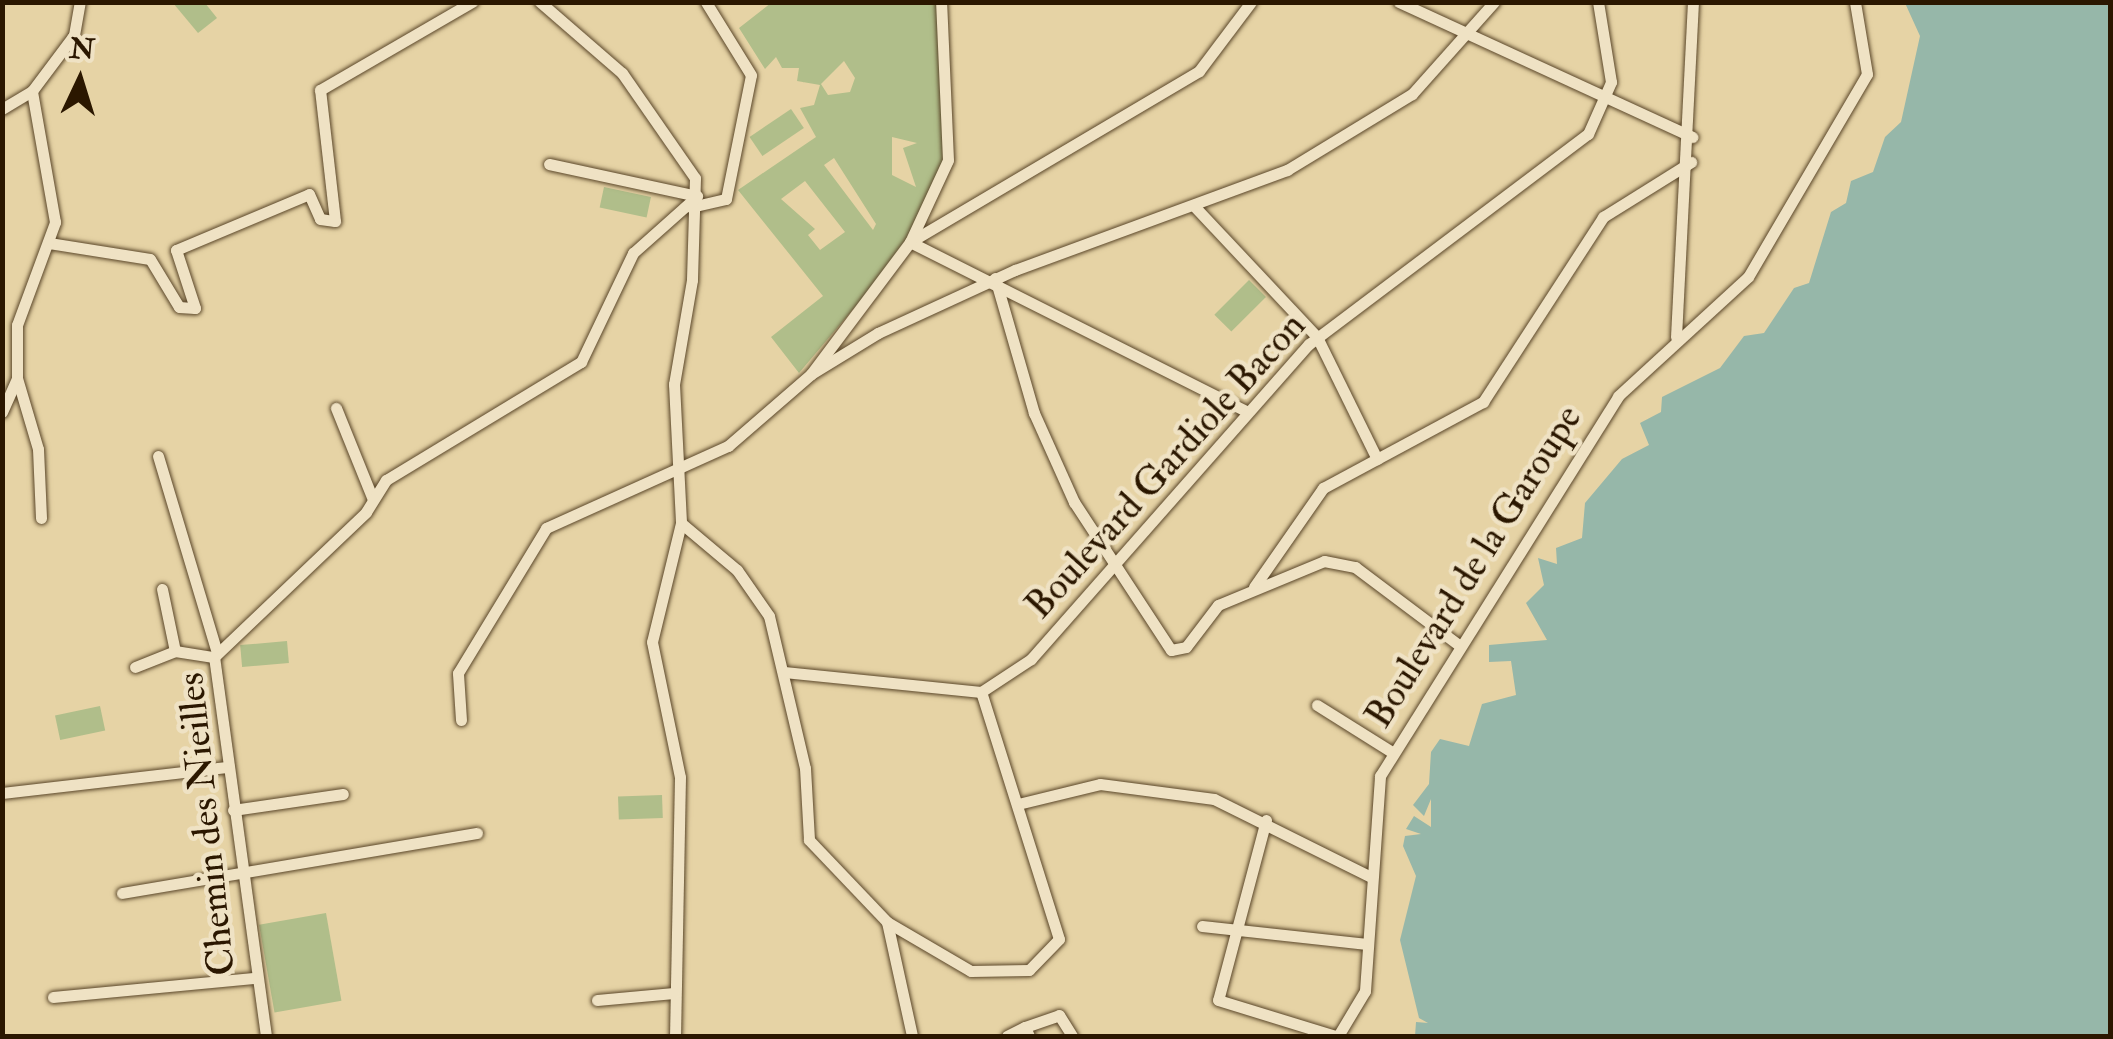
<!DOCTYPE html>
<html>
<head>
<meta charset="utf-8">
<style>
  body { margin:0 }
  #map { position:relative; width:2113px; height:1039px; overflow:hidden; background:#e6d3a5; font-family:"IM FELL Double Pica",serif }
  div>[style] { position:absolute }
  [style*='--x'] { left:calc(var(--x)*1px); top:calc(var(--y)*1px); width:calc(var(--w)*1px); rotate:calc(var(--a)*1deg) }
  .green>* { inset:0; background:#b0be8a; transform-origin:0 0 }
  .water>* { inset:0; background:#96b7a9 }
  .roads { filter:drop-shadow(0 0 2px #5a4629) drop-shadow(0 0 2px #5a4629) }
  .minor>* { height:11px; margin:-5.5px; padding:0 5.5px; transform-origin:5.5px; border-radius:5.5px; background:#efe2c4 }
  span { translate:-50% -50%; white-space:nowrap; text-align:center; line-height:1.15; -webkit-text-stroke:9px #efe2c4; paint-order:stroke }
  .street-label { font-size:38px; color:#2b1700 }
  .frame { position:absolute; inset:0; border:5px solid #2b1700; pointer-events:none }
  .north { position:absolute; left:30px; top:30px; width:100px; height:100px; -webkit-text-stroke:8px #efe2c4; paint-order:stroke; rotate:4deg; font-size:28px; font-weight:700; line-height:40px; text-align:center; color:#2b1700 }
  .north::after { content:''; display:block; margin:auto; width:35px; height:45px; background:#2b1700; clip-path:polygon(50% 0,100% 100%,50% 72%,0 100%) }
</style>
</head>
<body>
<div id="map">
  <div class="green">
    <i style="clip-path:polygon(173px 3px,205px 3px,217px 18px,198px 33px)"></i>
    <i style="clip-path:polygon(evenodd,771px 3px,941px 3px,951px 143px,910px 242px,799px 373px,771px 337px,823px 296px,738px 190px,816px 137px,800px 108px,814px 105px,820px 85px,797px 81px,799px 68px,782px 68px,776px 57px,765px 69px,739px 28px,771px 3px,844px 61px,855px 78px,850px 92px,828px 95px,821px 84px,844px 61px,771px 3px,892px 137px,917px 143px,903px 148px,916px 187px,892px 175px,892px 137px,771px 3px,834px 158px,876px 224px,873px 230px,824px 165px,834px 158px,771px 3px,805px 181px,845px 232px,820px 250px,808px 235px,815px 229px,781px 199px,805px 181px)"></i>
    <i style="left:791px;top:109px;width:23px;height:50px;rotate:56deg"></i>
    <i style="left:604px;top:187px;width:48px;height:21px;rotate:12deg"></i>
    <i style="left:1249px;top:280px;width:24px;height:49px;rotate:45deg"></i>
    <i style="left:287px;top:641px;width:22px;height:47px;rotate:85deg"></i>
    <i style="left:100px;top:706px;width:25px;height:46px;rotate:78deg"></i>
    <i style="left:662px;top:795px;width:23px;height:44px;rotate:88deg"></i>
    <i style="left:326px;top:913px;width:89px;height:68px;rotate:80deg"></i>
  </div>
  <div class="water">
    <i style="clip-path:polygon(1905px 3px,2110px 3px,2110px 1036px,1415px 1036px,1416px 1022px,1428px 1023px,1419px 1018px,1400px 940px,1416px 876px,1403px 846px,1405px 836px,1421px 834px,1406px 829px,1414px 816px,1431px 827px,1431px 799px,1424px 816px,1413px 805px,1429px 784px,1431px 752px,1440px 739px,1469px 746px,1482px 704px,1516px 695px,1511px 661px,1489px 662px,1489px 645px,1547px 640px,1526px 603px,1544px 585px,1538px 558px,1557px 564px,1556px 548px,1582px 538px,1585px 503px,1622px 459px,1649px 445px,1640px 423px,1661px 412px,1662px 397px,1720px 368px,1744px 336px,1764px 333px,1794px 288px,1809px 283px,1831px 212px,1846px 203px,1851px 181px,1873px 172px,1885px 137px,1901px 122px,1920px 36px)"></i>
  </div>
  <div class="roads">
    <div class="minor">
      <i style="--x:540;--y:2;--w:108;--a:40.9"></i>
      <i style="--x:622;--y:73;--w:128;--a:55.2"></i>
      <i style="--x:695;--y:178;--w:102;--a:91.7"></i>
      <i style="--x:692;--y:280;--w:106;--a:99.8"></i>
      <i style="--x:674;--y:384;--w:139;--a:87.1"></i>
      <i style="--x:681;--y:523;--w:122;--a:103.7"></i>
      <i style="--x:652;--y:642;--w:138;--a:78.3"></i>
      <i style="--x:680;--y:777;--w:259;--a:91.1"></i>
      <i style="--x:1399;--y:2;--w:323;--a:24.7"></i>
      <i style="--x:2;--y:109;--w:35;--a:-31"></i>
      <i style="--x:549;--y:164;--w:151;--a:12.2"></i>
      <i style="--x:691;--y:207;--w:36;--a:-13"></i>
      <i style="--x:726;--y:199;--w:126;--a:-78.6"></i>
      <i style="--x:751;--y:75;--w:86;--a:-121.7"></i>
      <i style="--x:1195;--y:207;--w:178;--a:46.8"></i>
      <i style="--x:1317;--y:337;--w:136;--a:63.8"></i>
      <i style="--x:910;--y:242;--w:336;--a:-30.6"></i>
      <i style="--x:1199;--y:71;--w:86;--a:-53"></i>
      <i style="--x:910;--y:242;--w:378;--a:26.7"></i>
      <i style="--x:49;--y:243;--w:102;--a:9"></i>
      <i style="--x:150;--y:259;--w:56;--a:58.9"></i>
      <i style="--x:179;--y:307;--w:16;--a:4"></i>
      <i style="--x:195;--y:308;--w:61;--a:-108.1"></i>
      <i style="--x:176;--y:250;--w:144;--a:-22.8"></i>
      <i style="--x:309;--y:194;--w:27;--a:66"></i>
      <i style="--x:320;--y:219;--w:15;--a:8"></i>
      <i style="--x:335;--y:221;--w:132;--a:-96.5"></i>
      <i style="--x:320;--y:90;--w:176;--a:-30.1"></i>
      <i style="--x:995;--y:278;--w:141;--a:73.9"></i>
      <i style="--x:1034;--y:413;--w:98;--a:65.8"></i>
      <i style="--x:1074;--y:502;--w:177;--a:56.8"></i>
      <i style="--x:1171;--y:650;--w:15;--a:-11"></i>
      <i style="--x:1186;--y:647;--w:53;--a:-52.7"></i>
      <i style="--x:1218;--y:605;--w:115;--a:-22.5"></i>
      <i style="--x:1324;--y:561;--w:32;--a:11"></i>
      <i style="--x:1355;--y:567;--w:130;--a:36.9"></i>
      <i style="--x:1676;--y:337;--w:335;--a:-87.1"></i>
      <i style="--x:811;--y:374;--w:165;--a:-53.1"></i>
      <i style="--x:910;--y:242;--w:90;--a:-65.1"></i>
      <i style="--x:948;--y:160;--w:158;--a:-92.5"></i>
      <i style="--x:17;--y:378;--w:74;--a:73.5"></i>
      <i style="--x:38;--y:449;--w:69;--a:87.5"></i>
      <i style="--x:336;--y:408;--w:96;--a:68"></i>
      <i style="--x:2;--y:412;--w:37;--a:-66"></i>
      <i style="--x:17;--y:378;--w:53;--a:-90"></i>
      <i style="--x:17;--y:325;--w:110;--a:-69.7"></i>
      <i style="--x:55;--y:222;--w:133;--a:-100"></i>
      <i style="--x:32;--y:91;--w:70;--a:-53.1"></i>
      <i style="--x:74;--y:35;--w:34;--a:-80"></i>
      <i style="--x:158;--y:456;--w:206;--a:73.3"></i>
      <i style="--x:681;--y:523;--w:73;--a:40"></i>
      <i style="--x:737;--y:570;--w:56;--a:55.2"></i>
      <i style="--x:769;--y:616;--w:156;--a:76.7"></i>
      <i style="--x:805;--y:768;--w:72;--a:86.8"></i>
      <i style="--x:809;--y:840;--w:113;--a:46.4"></i>
      <i style="--x:887;--y:922;--w:117;--a:77.6"></i>
      <i style="--x:1254;--y:587;--w:121;--a:-55.1"></i>
      <i style="--x:1323;--y:488;--w:182;--a:-28.3"></i>
      <i style="--x:1483;--y:402;--w:221;--a:-57"></i>
      <i style="--x:1603;--y:217;--w:104;--a:-32"></i>
      <i style="--x:162;--y:589;--w:63;--a:78.2"></i>
      <i style="--x:175;--y:651;--w:39;--a:9"></i>
      <i style="--x:135;--y:667;--w:43;--a:-21.8"></i>
      <i style="--x:784;--y:672;--w:198;--a:5.8"></i>
      <i style="--x:981;--y:692;--w:60;--a:-33.4"></i>
      <i style="--x:1031;--y:659;--w:420;--a:-48.6"></i>
      <i style="--x:1309;--y:344;--w:349;--a:-37"></i>
      <i style="--x:1588;--y:134;--w:57;--a:-66.1"></i>
      <i style="--x:1611;--y:82;--w:81;--a:-99.2"></i>
      <i style="--x:1317;--y:705;--w:89;--a:32.1"></i>
      <i style="--x:461;--y:720;--w:47;--a:-93.7"></i>
      <i style="--x:458;--y:673;--w:170;--a:-58.7"></i>
      <i style="--x:546;--y:528;--w:200;--a:-24.3"></i>
      <i style="--x:728;--y:446;--w:110;--a:-40.9"></i>
      <i style="--x:811;--y:374;--w:79;--a:-31.5"></i>
      <i style="--x:878;--y:333;--w:151;--a:-24.7"></i>
      <i style="--x:1015;--y:270;--w:290;--a:-20.2"></i>
      <i style="--x:1287;--y:170;--w:146;--a:-31.3"></i>
      <i style="--x:1412;--y:94;--w:123;--a:-48.3"></i>
      <i style="--x:2;--y:793;--w:226;--a:-6.6"></i>
      <i style="--x:1018;--y:804;--w:84;--a:-13.7"></i>
      <i style="--x:1100;--y:784;--w:115;--a:7.5"></i>
      <i style="--x:1214;--y:799;--w:175;--a:26.4"></i>
      <i style="--x:233;--y:810;--w:111;--a:-8.3"></i>
      <i style="--x:1266;--y:820;--w:186;--a:104.9"></i>
      <i style="--x:1218;--y:1000;--w:122;--a:17.1"></i>
      <i style="--x:122;--y:893;--w:360;--a:-9.6"></i>
      <i style="--x:887;--y:922;--w:97;--a:30.3"></i>
      <i style="--x:971;--y:971;--w:58;--a:-1"></i>
      <i style="--x:1029;--y:970;--w:43;--a:-45.9"></i>
      <i style="--x:1059;--y:939;--w:259;--a:-107.5"></i>
      <i style="--x:1202;--y:926;--w:166;--a:6.2"></i>
      <i style="--x:53;--y:997;--w:201;--a:-5.4"></i>
      <i style="--x:597;--y:1000;--w:77;--a:-5.2"></i>
      <i style="--x:1025;--y:1027;--w:36;--a:-19"></i>
      <i style="--x:1059;--y:1015;--w:25;--a:58"></i>
      <i style="--x:266;--y:1036;--w:383;--a:-97.8"></i>
      <i style="--x:214;--y:657;--w:210;--a:-43.6"></i>
      <i style="--x:366;--y:512;--w:38;--a:-58"></i>
      <i style="--x:386;--y:480;--w:228;--a:-31.2"></i>
      <i style="--x:581;--y:362;--w:121;--a:-64.5"></i>
      <i style="--x:633;--y:253;--w:86;--a:-41.7"></i>
      <i style="--x:1007;--y:1036;--w:20;--a:-27"></i>
      <i style="--x:1025;--y:1027;--w:10;--a:66"></i>
      <i style="--x:1338;--y:1036;--w:52;--a:-59"></i>
      <i style="--x:1365;--y:991;--w:216;--a:-86"></i>
      <i style="--x:1380;--y:776;--w:448;--a:-57.9"></i>
      <i style="--x:1618;--y:396;--w:176;--a:-42.5"></i>
      <i style="--x:1748;--y:277;--w:235;--a:-59.6"></i>
      <i style="--x:1867;--y:74;--w:73;--a:-99.5"></i>
    </div>
  </div>
  <div class="street-label">
    <span style="left:1166px;top:466px;rotate:-48deg">Boulevard Gardiole Bacon</span>
    <span style="left:1474px;top:567px;rotate:-58deg">Boulevard de la Garoupe</span>
    <span style="left:207px;top:824px;rotate:-96deg">Chemin des Nieilles</span>
  </div>
  <div class="frame"></div>
  <div class="north">N</div>
</div>
</body>
</html>
